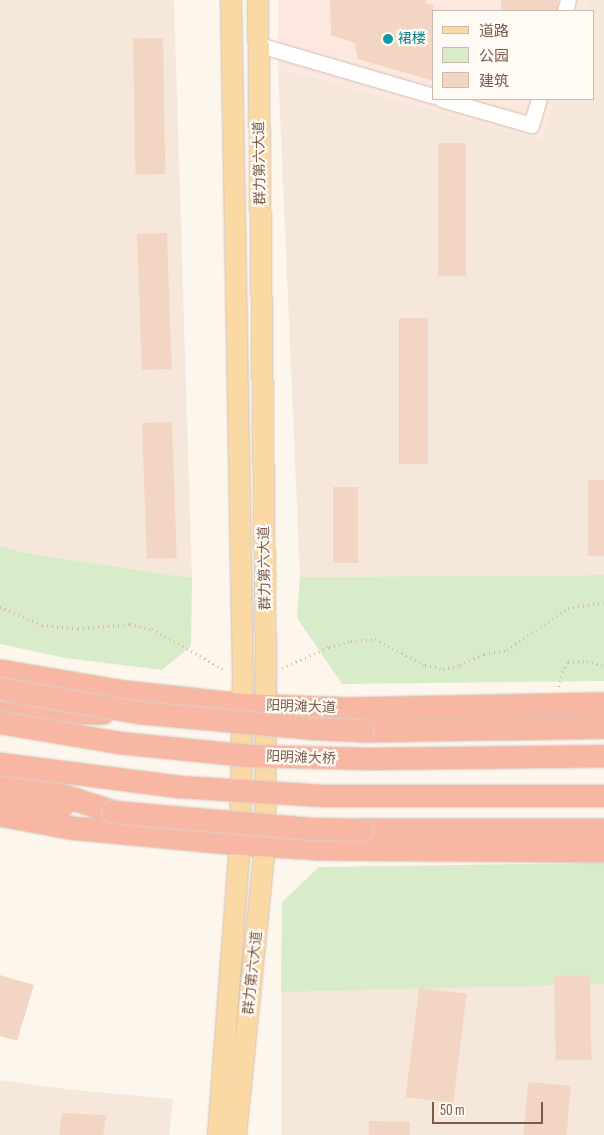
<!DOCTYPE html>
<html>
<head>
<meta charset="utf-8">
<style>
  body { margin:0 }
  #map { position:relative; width:604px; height:1135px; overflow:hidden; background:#fdf6ec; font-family:"Sofia Sans Condensed","Noto Sans SC",sans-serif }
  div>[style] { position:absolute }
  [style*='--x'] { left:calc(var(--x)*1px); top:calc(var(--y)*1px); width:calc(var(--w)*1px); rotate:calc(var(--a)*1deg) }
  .residential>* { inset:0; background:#f5e8da; transform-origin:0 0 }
  .commercial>* { inset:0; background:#fde8e0 }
  .green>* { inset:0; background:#d8ecc9 }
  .building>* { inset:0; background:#f3d5c3; transform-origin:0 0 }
  .path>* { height:2.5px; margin-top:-1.25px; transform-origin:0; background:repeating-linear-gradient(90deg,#d9b8a5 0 1px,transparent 0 5px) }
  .roads { filter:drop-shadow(0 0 1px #d1beb0) drop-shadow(0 0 1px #d1beb0) }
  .minor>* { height:15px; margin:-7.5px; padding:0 7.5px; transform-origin:7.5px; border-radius:7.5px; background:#fff }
  .major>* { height:20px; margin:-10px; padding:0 10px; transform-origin:10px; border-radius:10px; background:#fbd9a5 }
  .highway>* { height:22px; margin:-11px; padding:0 11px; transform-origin:11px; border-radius:11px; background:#f7b7a3 }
  .bridges { filter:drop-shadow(0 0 1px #dad1cd) drop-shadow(0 0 1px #dad1cd) }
  .highway-bridge>* { height:22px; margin:-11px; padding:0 11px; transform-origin:11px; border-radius:11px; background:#f7b7a3 }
  .dots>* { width:14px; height:14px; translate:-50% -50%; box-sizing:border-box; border:2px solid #fffaf3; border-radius:50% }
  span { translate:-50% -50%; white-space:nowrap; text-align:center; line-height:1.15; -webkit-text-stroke:4.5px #fffaf3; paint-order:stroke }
  .culture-label { font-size:14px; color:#0d838f }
  .left { translate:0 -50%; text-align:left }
  .street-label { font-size:14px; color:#7a5c4d }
  .legend { position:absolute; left:432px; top:10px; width:162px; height:90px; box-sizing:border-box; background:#fffaf3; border:1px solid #cabbb1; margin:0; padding:6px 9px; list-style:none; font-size:15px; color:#7a5c4d }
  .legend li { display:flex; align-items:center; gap:10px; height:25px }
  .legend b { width:25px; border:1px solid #cabbb1 }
  .scale { position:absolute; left:432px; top:1102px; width:111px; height:22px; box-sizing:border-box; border:2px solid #7a5c4d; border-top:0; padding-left:6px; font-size:15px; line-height:18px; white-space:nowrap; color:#7a5c4d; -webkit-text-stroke:4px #fffaf3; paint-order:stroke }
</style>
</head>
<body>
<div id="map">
  <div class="residential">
    <i style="clip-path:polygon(0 0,174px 0,192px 578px,26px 553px,0 545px)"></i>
    <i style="clip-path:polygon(589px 0,604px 0,604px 575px,300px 577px,278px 68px,541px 139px,555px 99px,593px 99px,593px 11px,585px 11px)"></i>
    <i style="left:604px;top:984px;width:151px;height:323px;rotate:90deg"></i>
    <i style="clip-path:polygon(0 1080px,74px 1090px,173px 1099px,169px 1135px,0 1135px)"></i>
  </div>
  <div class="commercial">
    <i style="clip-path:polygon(278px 0,589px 0,585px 11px,433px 11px,433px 99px,555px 99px,541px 139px,278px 68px)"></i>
  </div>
  <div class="green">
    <i style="clip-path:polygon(0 545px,26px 553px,192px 578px,191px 646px,162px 670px,65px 658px,0 644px)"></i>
    <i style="clip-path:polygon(604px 575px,604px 681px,342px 684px,297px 618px,300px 577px)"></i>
    <i style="clip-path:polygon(604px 863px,604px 984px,281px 992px,282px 902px,319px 867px)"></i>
  </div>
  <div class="building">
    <i style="clip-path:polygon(330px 0,426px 0,426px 3px,433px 5px,433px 81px,358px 59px,355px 43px,331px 35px)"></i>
    <i style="left:501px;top:0;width:57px;height:11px"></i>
    <i style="left:163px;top:38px;width:136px;height:30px;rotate:89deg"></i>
    <i style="left:466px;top:143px;width:133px;height:28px;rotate:90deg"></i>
    <i style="left:167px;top:233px;width:136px;height:30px;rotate:88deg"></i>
    <i style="left:399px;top:318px;width:29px;height:146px"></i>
    <i style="left:172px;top:422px;width:136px;height:30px;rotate:88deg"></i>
    <i style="left:588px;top:480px;width:16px;height:76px"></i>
    <i style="left:333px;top:487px;width:25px;height:76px"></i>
    <i style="clip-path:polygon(0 975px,34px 985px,17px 1041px,0 1036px)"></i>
    <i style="left:590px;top:975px;width:85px;height:36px;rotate:89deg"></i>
    <i style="left:419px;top:988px;width:48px;height:110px;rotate:7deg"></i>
    <i style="left:528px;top:1082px;width:43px;height:53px;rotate:5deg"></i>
    <i style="clip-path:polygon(62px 1113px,106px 1115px,103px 1135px,59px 1135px)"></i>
    <i style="left:369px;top:1121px;width:41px;height:14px;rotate:1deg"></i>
  </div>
  <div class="path">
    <i style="--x:0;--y:607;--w:46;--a:23.2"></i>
    <i style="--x:42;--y:625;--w:36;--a:6"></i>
    <i style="--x:78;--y:629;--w:52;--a:-5.5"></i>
    <i style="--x:130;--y:624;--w:23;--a:13"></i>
    <i style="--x:152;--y:629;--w:84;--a:29.3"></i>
    <i style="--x:282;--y:668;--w:51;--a:-24.1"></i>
    <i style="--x:329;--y:647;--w:23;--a:-15"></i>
    <i style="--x:351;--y:641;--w:24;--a:-5"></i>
    <i style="--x:375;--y:639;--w:56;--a:27.5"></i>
    <i style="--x:425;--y:665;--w:18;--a:13"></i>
    <i style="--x:443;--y:669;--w:17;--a:-13"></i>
    <i style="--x:460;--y:665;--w:26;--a:-25"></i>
    <i style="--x:484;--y:654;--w:23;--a:-10"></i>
    <i style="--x:507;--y:650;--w:74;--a:-34.5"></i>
    <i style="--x:568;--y:608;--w:36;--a:-9"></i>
    <i style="--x:559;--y:687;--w:15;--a:-79"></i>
    <i style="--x:562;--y:672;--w:12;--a:-59"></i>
    <i style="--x:568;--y:662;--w:19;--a:-3"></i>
    <i style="--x:587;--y:661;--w:18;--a:16"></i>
  </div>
  <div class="roads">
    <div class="minor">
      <i style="--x:565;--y:11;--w:11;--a:-75"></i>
      <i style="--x:259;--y:45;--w:181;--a:16.3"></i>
      <i style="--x:441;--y:99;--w:94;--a:16.1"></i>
      <i style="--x:531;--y:125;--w:27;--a:-73"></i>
    </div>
    <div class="major">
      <i style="--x:218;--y:1135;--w:292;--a:-85.7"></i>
      <i style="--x:240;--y:844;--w:164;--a:-89"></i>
      <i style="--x:243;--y:680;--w:680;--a:-91.01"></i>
      <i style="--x:236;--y:1135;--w:290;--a:-84.3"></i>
      <i style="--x:265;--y:846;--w:172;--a:-89.7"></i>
      <i style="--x:266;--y:674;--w:674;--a:-90.68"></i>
    </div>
    <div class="highway">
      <i style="--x:0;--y:671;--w:126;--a:9.6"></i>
      <i style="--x:124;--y:692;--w:120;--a:6.2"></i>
      <i style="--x:243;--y:705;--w:104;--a:2.2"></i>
      <i style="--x:347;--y:709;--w:257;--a:-1.1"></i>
      <i style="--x:0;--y:713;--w:103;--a:0"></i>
      <i style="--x:362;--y:731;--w:242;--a:-0.9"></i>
      <i style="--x:0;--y:775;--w:119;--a:18.1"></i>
      <i style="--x:0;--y:797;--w:63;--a:8.3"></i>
      <i style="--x:0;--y:815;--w:71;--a:10.5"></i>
      <i style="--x:70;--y:828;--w:171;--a:5.4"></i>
      <i style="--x:240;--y:844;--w:83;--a:3.4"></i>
      <i style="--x:323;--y:849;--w:281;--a:0.4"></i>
      <i style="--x:362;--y:830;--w:242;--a:0"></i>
    </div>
  </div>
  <div class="bridges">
    <div class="highway-bridge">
      <i style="--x:0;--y:689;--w:141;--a:9.8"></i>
      <i style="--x:139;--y:713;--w:177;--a:5.2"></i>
      <i style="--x:315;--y:729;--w:47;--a:2.4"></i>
      <i style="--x:0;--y:723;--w:121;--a:9.5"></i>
      <i style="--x:119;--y:743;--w:131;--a:5.7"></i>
      <i style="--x:249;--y:756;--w:121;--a:1.4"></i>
      <i style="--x:370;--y:759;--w:234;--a:-0.7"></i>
      <i style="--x:0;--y:764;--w:181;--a:7.3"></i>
      <i style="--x:180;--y:787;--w:144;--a:3.6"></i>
      <i style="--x:324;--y:796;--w:280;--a:0"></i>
      <i style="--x:113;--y:812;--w:201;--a:4.9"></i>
      <i style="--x:313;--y:829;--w:49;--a:1.2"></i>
    </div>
  </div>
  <div class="dots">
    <i style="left:388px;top:39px;background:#0f9aa8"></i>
  </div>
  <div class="culture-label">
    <span class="left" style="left:398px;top:39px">裙楼</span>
  </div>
  <div class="street-label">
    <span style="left:260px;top:163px;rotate:-91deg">群力第六大道</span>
    <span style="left:265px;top:568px;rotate:-91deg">群力第六大道</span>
    <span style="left:301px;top:707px;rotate:2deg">阳明滩大道</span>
    <span style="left:301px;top:758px;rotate:2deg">阳明滩大桥</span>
    <span style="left:253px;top:973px;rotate:-84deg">群力第六大道</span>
  </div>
  <ul class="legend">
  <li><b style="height:6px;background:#fbd9a5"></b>道路</li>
  <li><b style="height:14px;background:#d8ecc9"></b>公园</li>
  <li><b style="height:14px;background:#f3d5c3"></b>建筑</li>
  </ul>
  <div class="scale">50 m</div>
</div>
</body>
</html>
